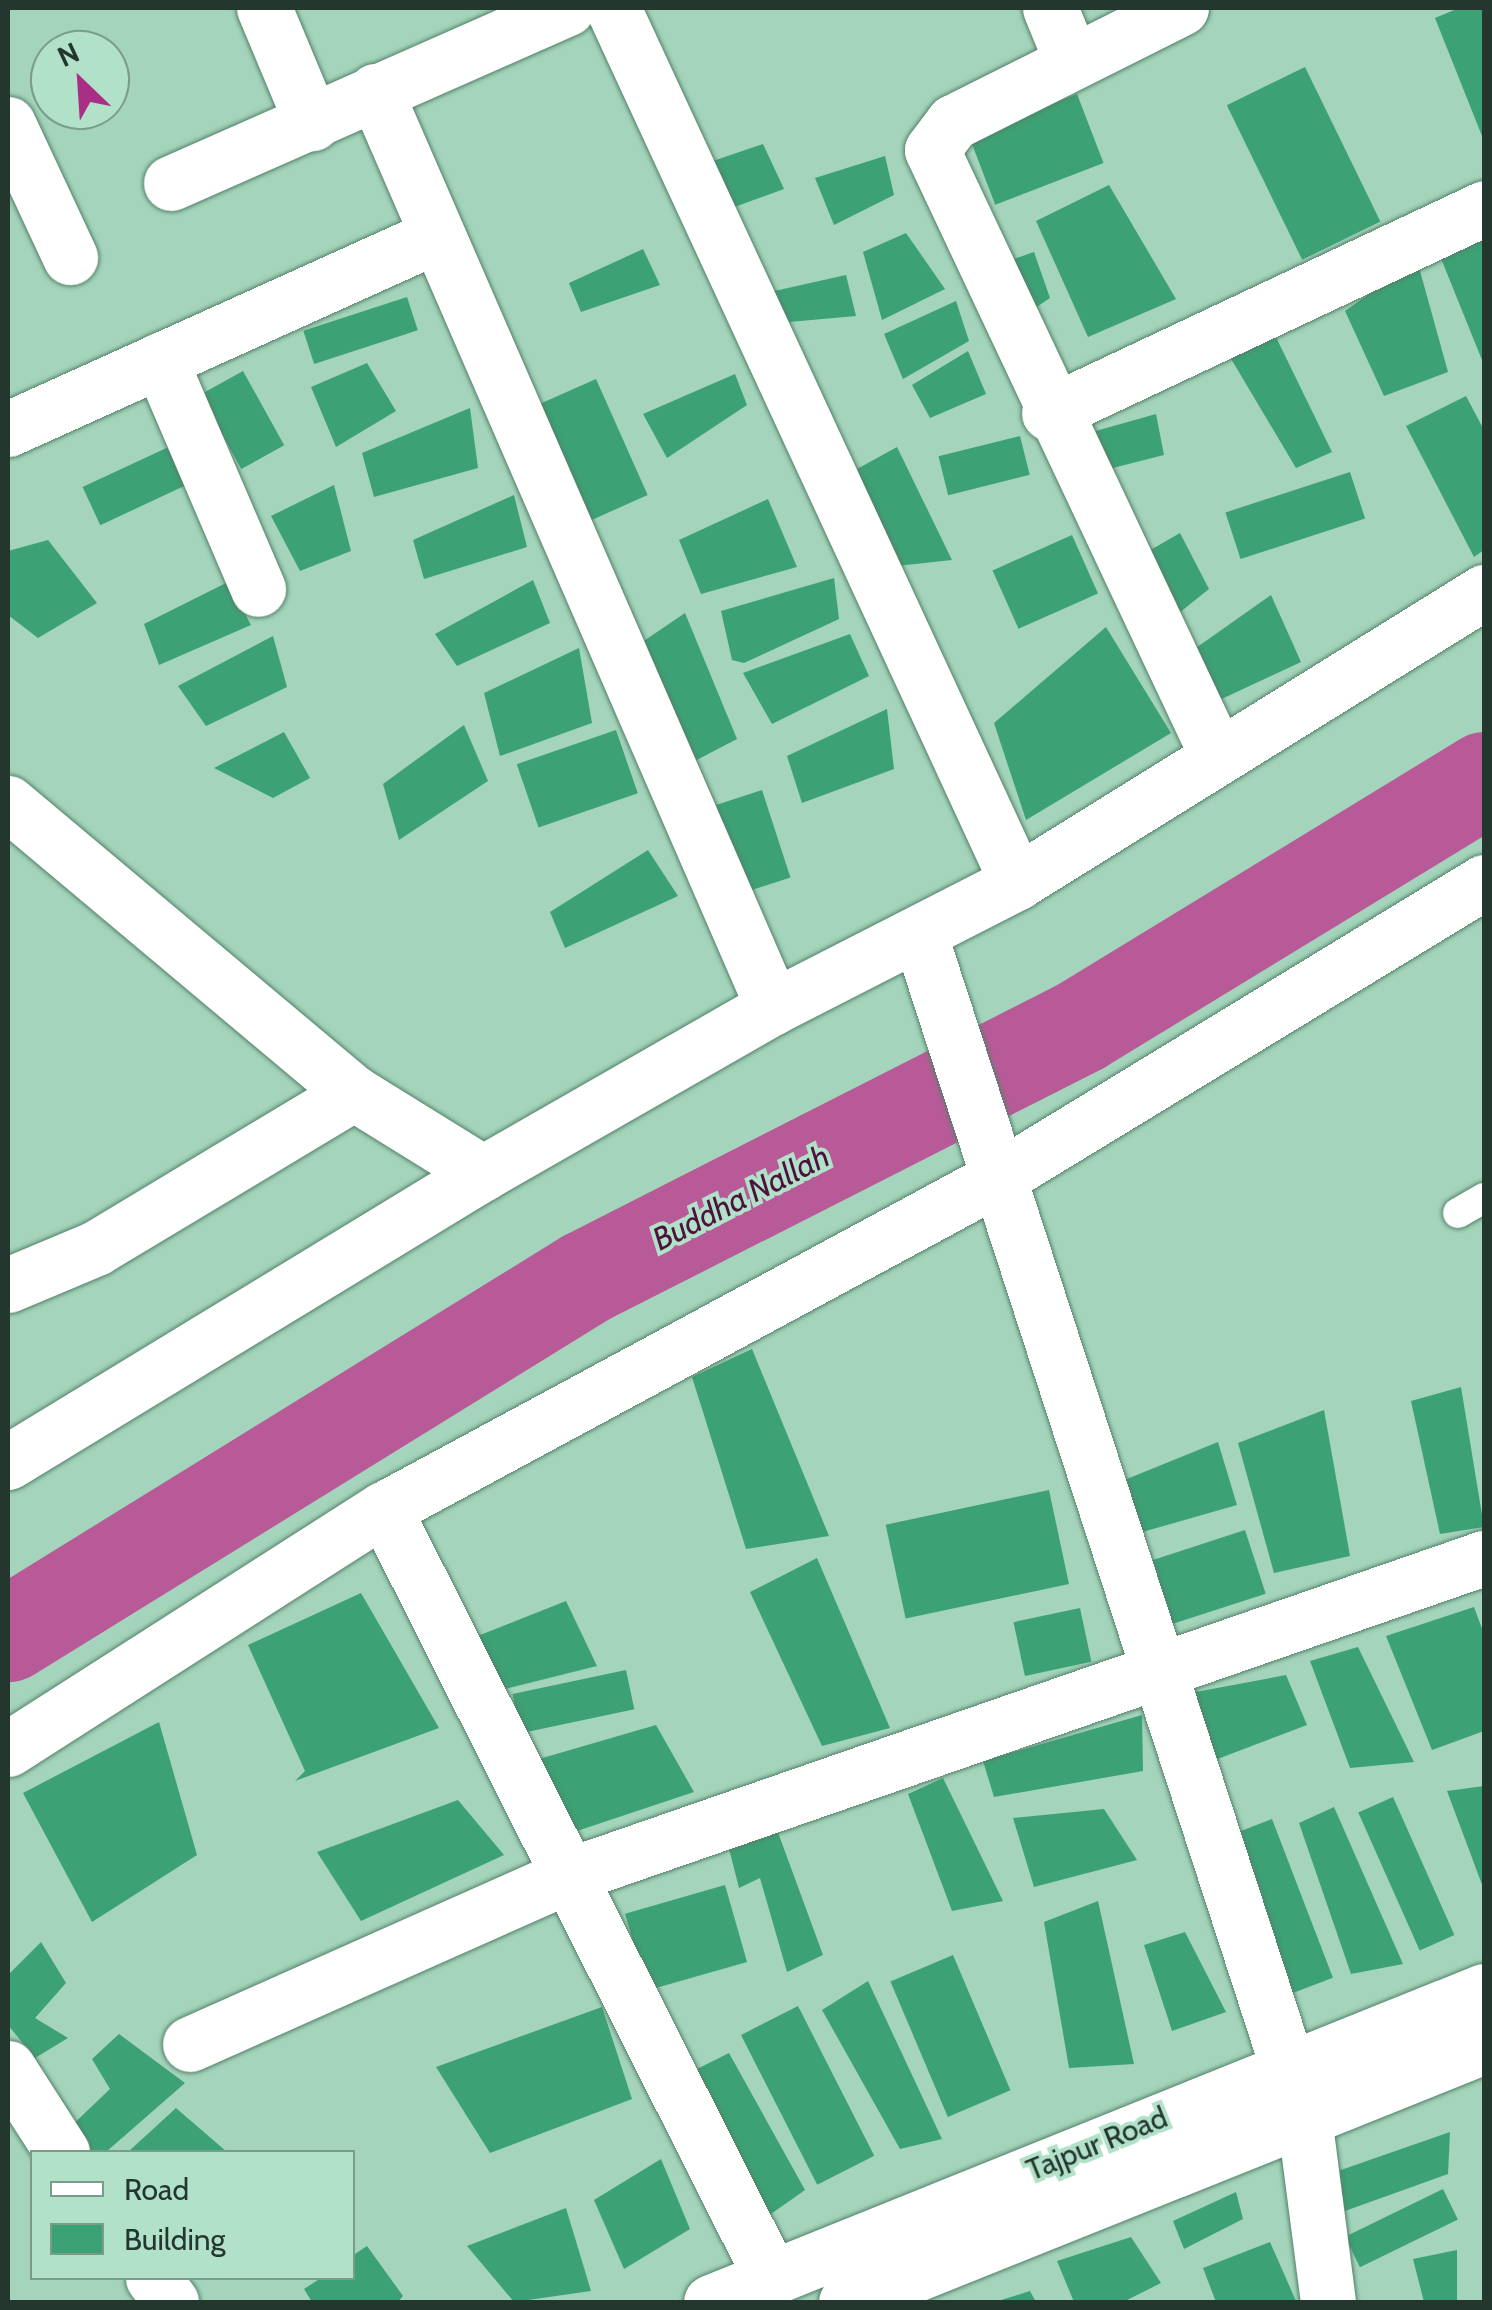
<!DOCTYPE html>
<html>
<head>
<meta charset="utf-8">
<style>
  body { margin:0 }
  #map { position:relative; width:1492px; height:2310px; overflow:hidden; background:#a4d4bb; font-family:Cabin,sans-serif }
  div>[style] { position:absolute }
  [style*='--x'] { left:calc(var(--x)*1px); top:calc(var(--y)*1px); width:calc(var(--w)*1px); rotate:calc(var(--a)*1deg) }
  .river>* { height:95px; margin:-47.5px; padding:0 47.5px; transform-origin:47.5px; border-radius:47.5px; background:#b85a98 }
  .building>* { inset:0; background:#3da176; transform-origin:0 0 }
  .roads { filter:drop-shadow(0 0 2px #538069) drop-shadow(0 0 2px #538069) }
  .service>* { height:30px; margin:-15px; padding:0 15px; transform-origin:15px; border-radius:15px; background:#fff }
  .minor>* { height:55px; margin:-27.5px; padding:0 27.5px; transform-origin:27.5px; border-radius:27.5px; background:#fff }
  .secondary>* { height:55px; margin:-27.5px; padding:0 27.5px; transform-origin:27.5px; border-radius:27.5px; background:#fff }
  span { translate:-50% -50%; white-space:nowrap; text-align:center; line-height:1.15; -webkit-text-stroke:8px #b1e1c8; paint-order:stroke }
  .street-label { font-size:30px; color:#24372e }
  .water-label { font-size:32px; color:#4d113c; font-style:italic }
  .frame { position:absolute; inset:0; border:10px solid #24372e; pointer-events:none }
  .legend { position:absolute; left:30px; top:2150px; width:325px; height:130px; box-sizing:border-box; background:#b1e1c8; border:2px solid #799d8a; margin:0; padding:12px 18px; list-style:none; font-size:30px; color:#24372e }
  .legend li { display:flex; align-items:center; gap:20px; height:50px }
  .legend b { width:50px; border:2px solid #799d8a }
  .north { position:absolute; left:30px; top:30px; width:100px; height:100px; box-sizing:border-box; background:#b1e1c8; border:2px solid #799d8a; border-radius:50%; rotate:335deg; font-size:28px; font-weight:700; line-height:40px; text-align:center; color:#24372e }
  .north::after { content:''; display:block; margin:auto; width:35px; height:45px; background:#a82f85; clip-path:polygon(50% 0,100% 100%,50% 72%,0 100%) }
</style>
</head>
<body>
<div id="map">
  <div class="river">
    <i style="--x:8;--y:1634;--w:679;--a:-31.7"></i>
    <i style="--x:586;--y:1277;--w:554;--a:-26.93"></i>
    <i style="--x:1080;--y:1026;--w:474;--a:-31.4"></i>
  </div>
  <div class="building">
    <i style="clip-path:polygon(1459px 8px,1484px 8px,1484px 141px,1435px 18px)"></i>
    <i style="left:1305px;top:67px;width:172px;height:87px;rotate:64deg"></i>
    <i style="left:1077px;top:94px;width:74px;height:116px;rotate:69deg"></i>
    <i style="clip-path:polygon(763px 144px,784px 189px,729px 209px,704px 164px)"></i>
    <i style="clip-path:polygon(885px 156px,894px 195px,834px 225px,815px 178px)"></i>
    <i style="clip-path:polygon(1109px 185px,1176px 299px,1088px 337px,1036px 221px)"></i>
    <i style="clip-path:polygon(906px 233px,945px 289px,882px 320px,863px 252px)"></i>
    <i style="clip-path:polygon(1481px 234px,1484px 240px,1484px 365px,1440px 256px)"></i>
    <i style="clip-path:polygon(643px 249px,660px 285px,581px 312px,569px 283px)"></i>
    <i style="clip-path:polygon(1034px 252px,1050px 298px,1020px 318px,996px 265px)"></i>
    <i style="clip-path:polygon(1417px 260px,1448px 372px,1384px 396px,1345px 311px)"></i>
    <i style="clip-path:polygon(846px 275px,856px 316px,778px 323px,770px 292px)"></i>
    <i style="left:407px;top:297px;width:35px;height:109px;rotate:72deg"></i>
    <i style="clip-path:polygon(956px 301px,969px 341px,903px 379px,884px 334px)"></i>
    <i style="clip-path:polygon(1272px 329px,1332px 452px,1296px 468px,1230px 357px)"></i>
    <i style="clip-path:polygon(968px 351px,986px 394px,930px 418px,912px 385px)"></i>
    <i style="clip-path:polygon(367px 363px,396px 411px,336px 447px,311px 387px)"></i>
    <i style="left:243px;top:371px;width:85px;height:49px;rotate:61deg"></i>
    <i style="clip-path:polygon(735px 374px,747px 405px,667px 458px,643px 414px)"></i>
    <i style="left:596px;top:379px;width:127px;height:63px;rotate:66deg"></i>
    <i style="clip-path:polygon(1466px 396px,1484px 430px,1484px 550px,1474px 557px,1406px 426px)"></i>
    <i style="clip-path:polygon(470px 408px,478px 468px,374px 497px,362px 453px)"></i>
    <i style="clip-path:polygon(1156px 414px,1164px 455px,1093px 473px,1078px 436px)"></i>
    <i style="left:1020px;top:436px;width:40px;height:84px;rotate:76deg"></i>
    <i style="left:175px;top:444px;width:42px;height:102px;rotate:65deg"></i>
    <i style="clip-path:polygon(897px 447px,952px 560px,888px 567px,848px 474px)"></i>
    <i style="left:1350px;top:472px;width:49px;height:131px;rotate:72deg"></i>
    <i style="clip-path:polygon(334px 485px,351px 551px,300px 571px,271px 516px)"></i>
    <i style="clip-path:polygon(514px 495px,527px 547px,424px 579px,413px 540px)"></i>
    <i style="clip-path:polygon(768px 499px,797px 567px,701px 594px,679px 540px)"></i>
    <i style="clip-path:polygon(1180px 533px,1209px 589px,1174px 617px,1147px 552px)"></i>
    <i style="left:1072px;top:535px;width:64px;height:87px;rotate:66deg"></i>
    <i style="clip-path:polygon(48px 540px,97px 603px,38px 638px,8px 615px,8px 551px)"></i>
    <i style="clip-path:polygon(834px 578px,839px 619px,744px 663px,732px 660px,721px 611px)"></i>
    <i style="clip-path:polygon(533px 580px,550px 623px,457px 666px,435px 634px)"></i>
    <i style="clip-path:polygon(228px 582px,251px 625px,159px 665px,144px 624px)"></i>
    <i style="clip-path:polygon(1271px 595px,1301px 662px,1213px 703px,1193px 650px)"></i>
    <i style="clip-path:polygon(685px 613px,737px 739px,687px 765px,632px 649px)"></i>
    <i style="clip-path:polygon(1106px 627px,1171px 733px,1026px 820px,994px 723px)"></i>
    <i style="clip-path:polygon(850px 634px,869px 676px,772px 724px,743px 673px)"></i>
    <i style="clip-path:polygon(273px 636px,287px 687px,206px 726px,178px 686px)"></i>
    <i style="clip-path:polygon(579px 648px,592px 723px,500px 756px,484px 693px)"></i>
    <i style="clip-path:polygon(887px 709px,894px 769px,802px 803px,787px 756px)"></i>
    <i style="clip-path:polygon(464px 725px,488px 781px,399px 840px,383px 784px)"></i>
    <i style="left:616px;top:730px;width:67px;height:105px;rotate:71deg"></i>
    <i style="clip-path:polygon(284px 732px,310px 778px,273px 798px,214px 768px)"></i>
    <i style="left:762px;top:790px;width:92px;height:53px;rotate:72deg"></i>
    <i style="clip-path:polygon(648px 850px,678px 896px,565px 948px,550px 912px)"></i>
    <i style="clip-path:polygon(752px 1349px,829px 1536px,746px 1549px,692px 1377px)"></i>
    <i style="clip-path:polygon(1461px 1387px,1484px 1527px,1440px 1534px,1411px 1401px)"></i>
    <i style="clip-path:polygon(1324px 1410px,1350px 1556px,1274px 1573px,1238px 1443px)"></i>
    <i style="clip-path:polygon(1218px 1442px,1237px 1505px,1132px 1535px,1117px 1483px)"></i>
    <i style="left:1049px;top:1490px;width:96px;height:167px;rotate:78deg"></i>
    <i style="left:1245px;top:1530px;width:67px;height:104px;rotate:72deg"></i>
    <i style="clip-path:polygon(817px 1558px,890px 1728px,822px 1746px,750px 1592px)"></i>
    <i style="clip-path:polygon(361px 1593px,439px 1728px,295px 1781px,305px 1771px,248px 1645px)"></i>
    <i style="clip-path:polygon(566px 1601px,597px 1666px,505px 1689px,475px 1637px)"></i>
    <i style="clip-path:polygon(1474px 1607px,1484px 1634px,1484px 1731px,1432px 1750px,1386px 1636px)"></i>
    <i style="left:1080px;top:1608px;width:55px;height:68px;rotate:78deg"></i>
    <i style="clip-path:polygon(1358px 1647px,1414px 1762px,1350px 1768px,1310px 1661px)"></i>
    <i style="left:626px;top:1670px;width:40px;height:116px;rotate:78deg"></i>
    <i style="clip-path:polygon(1286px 1675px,1307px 1725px,1215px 1760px,1185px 1694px)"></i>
    <i style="clip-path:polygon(1142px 1715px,1143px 1771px,994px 1797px,983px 1761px)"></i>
    <i style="clip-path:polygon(159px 1722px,197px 1855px,92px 1922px,23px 1793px)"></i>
    <i style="clip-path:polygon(656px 1725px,694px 1792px,577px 1831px,539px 1759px)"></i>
    <i style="clip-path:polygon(943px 1778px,1003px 1901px,952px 1911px,908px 1794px)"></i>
    <i style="clip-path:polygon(1484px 1786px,1484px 1890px,1447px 1791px)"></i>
    <i style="left:1393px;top:1797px;width:151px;height:38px;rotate:66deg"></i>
    <i style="clip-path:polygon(458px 1800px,504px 1855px,361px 1921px,317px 1852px)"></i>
    <i style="clip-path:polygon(1334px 1807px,1403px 1964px,1351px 1974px,1299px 1823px)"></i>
    <i style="clip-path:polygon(1104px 1809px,1137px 1860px,1034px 1887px,1013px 1818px)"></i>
    <i style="left:1272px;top:1819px;width:170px;height:52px;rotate:69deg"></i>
    <i style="clip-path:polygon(776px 1827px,823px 1955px,787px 1972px,760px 1878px,739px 1888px,728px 1845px)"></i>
    <i style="left:725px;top:1885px;width:80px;height:104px;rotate:74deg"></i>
    <i style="clip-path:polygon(1098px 1901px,1134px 2064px,1069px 2068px,1044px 1922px)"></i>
    <i style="clip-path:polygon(1185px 1932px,1226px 2012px,1172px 2031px,1144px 1945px)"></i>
    <i style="clip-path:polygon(41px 1942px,66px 1983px,35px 2018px,68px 2038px,35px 2058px,8px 2025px,8px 1975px)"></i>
    <i style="left:953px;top:1955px;width:147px;height:68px;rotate:67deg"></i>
    <i style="clip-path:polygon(868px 1981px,942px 2139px,900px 2149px,822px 2010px)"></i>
    <i style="left:798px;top:2006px;width:168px;height:64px;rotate:63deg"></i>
    <i style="clip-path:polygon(602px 2007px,632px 2099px,490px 2153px,436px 2067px)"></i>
    <i style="clip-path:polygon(119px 2034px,185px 2083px,106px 2152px,88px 2152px,67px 2130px,110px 2089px,92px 2059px)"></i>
    <i style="clip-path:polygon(729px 2053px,805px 2190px,761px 2221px,687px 2074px)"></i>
    <i style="clip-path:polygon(176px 2108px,227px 2152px,128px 2152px)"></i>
    <i style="clip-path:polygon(1450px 2132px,1448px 2174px,1345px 2211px,1338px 2171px)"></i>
    <i style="clip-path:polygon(661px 2159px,690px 2229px,624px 2269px,594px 2200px)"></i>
    <i style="left:1443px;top:2189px;width:34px;height:109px;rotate:64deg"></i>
    <i style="clip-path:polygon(1236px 2192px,1243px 2219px,1184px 2249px,1173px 2221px)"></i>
    <i style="clip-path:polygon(566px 2208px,591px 2291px,514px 2302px,467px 2246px)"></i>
    <i style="clip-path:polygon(1131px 2237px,1161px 2283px,1123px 2302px,1074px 2302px,1057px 2261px)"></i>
    <i style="clip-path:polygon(1270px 2242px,1296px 2301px,1216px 2302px,1203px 2268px)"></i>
    <i style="clip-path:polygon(367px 2246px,403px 2296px,398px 2302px,312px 2302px,304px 2289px,321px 2278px,352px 2278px,352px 2256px)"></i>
    <i style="clip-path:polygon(1457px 2250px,1457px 2302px,1424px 2302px,1413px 2259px)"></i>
    <i style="clip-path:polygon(1030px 2291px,1036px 2302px,995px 2302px)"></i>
  </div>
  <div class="roads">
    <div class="service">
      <i style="--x:1458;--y:1213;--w:30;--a:-30"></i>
    </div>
    <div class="minor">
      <i style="--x:264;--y:8;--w:125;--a:67.3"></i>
      <i style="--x:613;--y:8;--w:963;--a:65.19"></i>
      <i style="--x:1050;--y:8;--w:58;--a:67.8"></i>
      <i style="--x:1181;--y:8;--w:255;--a:153.4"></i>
      <i style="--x:953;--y:122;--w:35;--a:127"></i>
      <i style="--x:932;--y:150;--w:669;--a:64.78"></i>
      <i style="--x:375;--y:91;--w:999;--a:66.52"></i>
      <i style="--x:8;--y:124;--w:147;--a:65"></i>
      <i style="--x:171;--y:183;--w:433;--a:-23.8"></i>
      <i style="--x:160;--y:360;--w:249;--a:66.8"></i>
      <i style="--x:1049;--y:413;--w:481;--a:-25.2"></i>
      <i style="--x:8;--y:429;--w:465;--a:-24.3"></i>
      <i style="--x:8;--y:803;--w:451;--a:40"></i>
      <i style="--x:354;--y:1093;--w:152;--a:31.8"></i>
      <i style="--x:921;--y:939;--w:1239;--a:71.99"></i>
      <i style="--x:1304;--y:2117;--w:187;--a:82.6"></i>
      <i style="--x:8;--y:1285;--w:95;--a:-22.8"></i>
      <i style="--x:96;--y:1248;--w:301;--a:-31"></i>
      <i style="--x:8;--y:1462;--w:556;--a:-31.32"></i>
      <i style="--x:483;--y:1173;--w:334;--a:-29.8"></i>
      <i style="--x:773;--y:1007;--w:274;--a:-27.1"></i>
      <i style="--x:1017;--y:882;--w:550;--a:-31.84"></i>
      <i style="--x:384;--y:1509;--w:862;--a:63.26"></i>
      <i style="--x:8;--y:1749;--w:446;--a:-32.6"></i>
      <i style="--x:384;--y:1509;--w:698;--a:-28.33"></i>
      <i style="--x:998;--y:1178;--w:569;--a:-31.34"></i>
      <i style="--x:190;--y:2044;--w:413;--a:-24"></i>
      <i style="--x:567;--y:1876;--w:971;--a:-19.13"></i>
      <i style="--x:8;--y:2068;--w:100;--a:57.3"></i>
      <i style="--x:153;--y:2278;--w:30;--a:53"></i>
    </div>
    <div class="secondary">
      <i style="--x:711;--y:2302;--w:833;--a:-21.92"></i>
      <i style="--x:846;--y:2302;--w:687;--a:-21.86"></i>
    </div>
  </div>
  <div class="street-label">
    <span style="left:1097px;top:2144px;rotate:-22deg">Tajpur Road</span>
  </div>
  <div class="water-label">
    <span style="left:741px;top:1198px;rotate:-27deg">Buddha Nallah</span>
  </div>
  <div class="frame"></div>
  <ul class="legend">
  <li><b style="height:12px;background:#fff"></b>Road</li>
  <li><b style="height:28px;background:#3da176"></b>Building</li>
  </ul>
  <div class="north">N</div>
</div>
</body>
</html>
